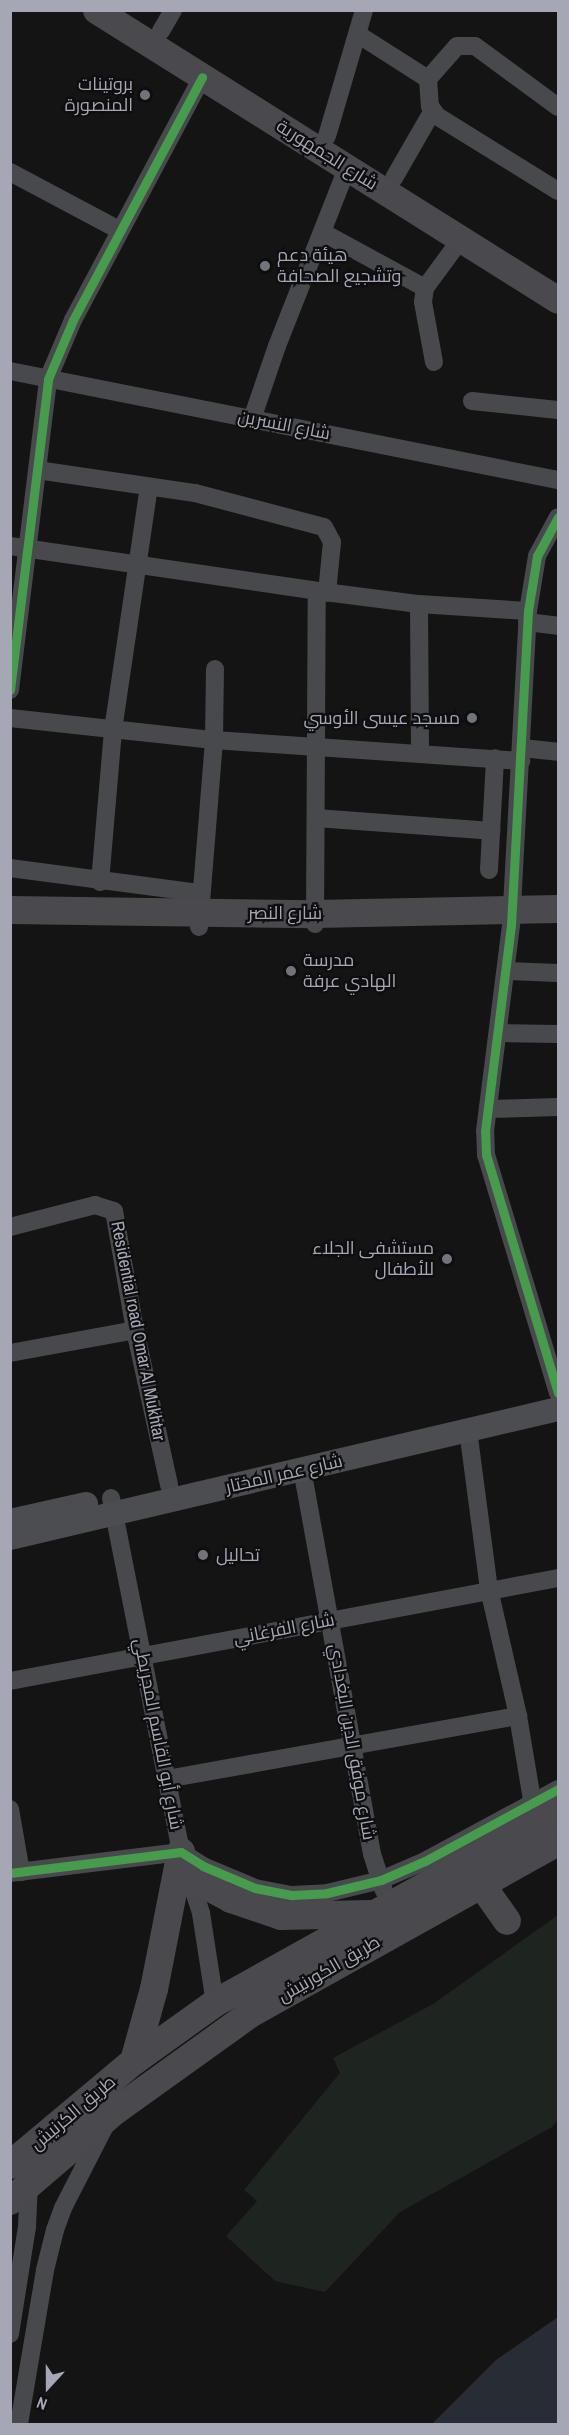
<!DOCTYPE html>
<html>
<head>
<meta charset="utf-8">
<style>
  body { margin:0 }
  #map { position:relative; width:569px; height:2435px; overflow:hidden; background:#141414; font-family:"Archivo Narrow",Cairo,sans-serif }
  div>[style] { position:absolute }
  [style*='--x'] { left:calc(var(--x)*1px); top:calc(var(--y)*1px); width:calc(var(--w)*1px); rotate:calc(var(--a)*1deg) }
  .green>* { inset:0; background:#1e241f }
  .water>* { inset:0; background:#282d35 }
  .minor>* { height:18px; margin:-9px; padding:0 9px; transform-origin:9px; border-radius:9px; background:#48494c }
  .secondary>* { height:24px; margin:-12px; padding:0 12px; transform-origin:12px; border-radius:12px; background:#4c4d50 }
  .primary>* { height:27px; margin:-13.5px; padding:0 13.5px; transform-origin:13.5px; border-radius:13.5px; background:#4a4a4e }
  .trunk>* { height:28px; margin:-14px; padding:0 14px; transform-origin:14px; border-radius:14px; background:#4a4a4e }
  .cycleway>* { height:9px; margin:-4.5px; padding:0 4.5px; transform-origin:4.5px; border-radius:4.5px; background:#469c4c }
  .dots>* { width:16px; height:16px; translate:-50% -50%; box-sizing:border-box; border:3px solid #0e0e10; border-radius:50% }
  span { translate:-50% -50%; white-space:nowrap; text-align:center; line-height:1.15; -webkit-text-stroke:4.5px #0e0e10; paint-order:stroke }
  .poi-label { font-size:18px; color:#a5a8b4 }
  .right { translate:-100% -50%; text-align:right }
  .left { translate:0 -50%; text-align:left }
  .street-label { font-size:18px; color:#a5a8b4 }
  .frame { position:absolute; inset:0; border:12px solid #a5a8b4; pointer-events:none }
  .north { position:absolute; left:18px; top:2357px; width:60px; height:60px; -webkit-text-stroke:4px #0e0e10; paint-order:stroke; rotate:201deg; font-size:16px; font-weight:700; line-height:24px; text-align:center; color:#a5a8b4 }
  .north::after { content:''; display:block; margin:auto; width:21px; height:27px; background:#a5a8b4; clip-path:polygon(50% 0,100% 100%,50% 72%,0 100%) }
</style>
</head>
<body>
<div id="map">
  <div class="green">
    <i style="clip-path:polygon(558px 1915px,558px 2119px,552px 2127px,400px 2212px,325px 2292px,275px 2281px,226px 2236px,257px 2201px,244px 2190px,340px 2073px,333px 2058px,433px 2004px)"></i>
  </div>
  <div class="water">
    <i style="clip-path:polygon(558px 2317px,558px 2424px,432px 2424px,496px 2360px)"></i>
  </div>
  <div class="minor">
    <i style="--x:161;--y:31;--w:24;--a:-60"></i>
    <i style="--x:359;--y:35;--w:82;--a:32.5"></i>
    <i style="--x:428;--y:79;--w:27;--a:86"></i>
    <i style="--x:430;--y:106;--w:12;--a:55"></i>
    <i style="--x:437;--y:116;--w:142;--a:31.8"></i>
    <i style="--x:428;--y:79;--w:44;--a:-48.7"></i>
    <i style="--x:457;--y:46;--w:18;--a:0"></i>
    <i style="--x:475;--y:46;--w:103;--a:36.3"></i>
    <i style="--x:327;--y:136;--w:131;--a:-73.6"></i>
    <i style="--x:10;--y:172;--w:123;--a:28"></i>
    <i style="--x:394;--y:178;--w:76;--a:-60.1"></i>
    <i style="--x:322;--y:232;--w:117;--a:28.5"></i>
    <i style="--x:434;--y:362;--w:61;--a:-100.4"></i>
    <i style="--x:423;--y:302;--w:14;--a:-82"></i>
    <i style="--x:425;--y:288;--w:61;--a:-53.7"></i>
    <i style="--x:10;--y:371;--w:559;--a:11.25"></i>
    <i style="--x:472;--y:401;--w:86;--a:6"></i>
    <i style="--x:252;--y:419;--w:77;--a:-71.1"></i>
    <i style="--x:277;--y:346;--w:191;--a:-68.5"></i>
    <i style="--x:37;--y:470;--w:160;--a:8.3"></i>
    <i style="--x:195;--y:493;--w:133;--a:14.8"></i>
    <i style="--x:324;--y:527;--w:17;--a:62"></i>
    <i style="--x:332;--y:542;--w:51;--a:95.6"></i>
    <i style="--x:10;--y:546;--w:310;--a:8.3"></i>
    <i style="--x:317;--y:591;--w:103;--a:7.3"></i>
    <i style="--x:419;--y:604;--w:109;--a:3.7"></i>
    <i style="--x:419;--y:604;--w:148;--a:89.6"></i>
    <i style="--x:527;--y:622;--w:31;--a:7"></i>
    <i style="--x:10;--y:690;--w:313;--a:-83"></i>
    <i style="--x:48;--y:379;--w:64;--a:-67"></i>
    <i style="--x:73;--y:320;--w:275;--a:-62"></i>
    <i style="--x:10;--y:718;--w:205;--a:6.2"></i>
    <i style="--x:214;--y:740;--w:308;--a:3.9"></i>
    <i style="--x:522;--y:748;--w:36;--a:6"></i>
    <i style="--x:316;--y:818;--w:176;--a:4.2"></i>
    <i style="--x:10;--y:868;--w:192;--a:7.5"></i>
    <i style="--x:489;--y:870;--w:112;--a:-86.9"></i>
    <i style="--x:100;--y:882;--w:153;--a:-85.1"></i>
    <i style="--x:113;--y:730;--w:246;--a:-81.6"></i>
    <i style="--x:315;--y:924;--w:333;--a:-89.7"></i>
    <i style="--x:199;--y:927;--w:188;--a:-85.4"></i>
    <i style="--x:214;--y:740;--w:71;--a:-89.2"></i>
    <i style="--x:506;--y:971;--w:52;--a:2.2"></i>
    <i style="--x:499;--y:1033;--w:59;--a:1"></i>
    <i style="--x:488;--y:1109;--w:70;--a:-1.6"></i>
    <i style="--x:10;--y:1227;--w:88;--a:-14.5"></i>
    <i style="--x:95;--y:1205;--w:20;--a:18"></i>
    <i style="--x:114;--y:1211;--w:121;--a:80"></i>
    <i style="--x:135;--y:1330;--w:159;--a:77.6"></i>
    <i style="--x:10;--y:1353;--w:127;--a:-10.4"></i>
    <i style="--x:558;--y:1393;--w:249;--a:-106.8"></i>
    <i style="--x:486;--y:1155;--w:24;--a:-92"></i>
    <i style="--x:485;--y:1131;--w:208;--a:-82.8"></i>
    <i style="--x:511;--y:925;--w:314;--a:-86.9"></i>
    <i style="--x:528;--y:611;--w:56;--a:-80.7"></i>
    <i style="--x:537;--y:556;--w:44;--a:-61.7"></i>
    <i style="--x:468;--y:1430;--w:160;--a:82.5"></i>
    <i style="--x:489;--y:1589;--w:130;--a:77.1"></i>
    <i style="--x:518;--y:1716;--w:97;--a:80.5"></i>
    <i style="--x:302;--y:1469;--w:391;--a:79.7"></i>
    <i style="--x:372;--y:1854;--w:38;--a:72"></i>
    <i style="--x:111;--y:1498;--w:361;--a:78.8"></i>
    <i style="--x:181;--y:1852;--w:64;--a:71.8"></i>
    <i style="--x:201;--y:1913;--w:91;--a:81.2"></i>
    <i style="--x:10;--y:1681;--w:558;--a:-10.64"></i>
    <i style="--x:167;--y:1779;--w:357;--a:-10.2"></i>
    <i style="--x:10;--y:1809;--w:64;--a:80.1"></i>
    <i style="--x:10;--y:1873;--w:172;--a:-7"></i>
    <i style="--x:181;--y:1852;--w:26;--a:32"></i>
    <i style="--x:203;--y:1866;--w:56;--a:22.9"></i>
    <i style="--x:255;--y:1888;--w:38;--a:11"></i>
    <i style="--x:292;--y:1895;--w:35;--a:-3"></i>
    <i style="--x:327;--y:1893;--w:56;--a:-13.5"></i>
    <i style="--x:381;--y:1880;--w:48;--a:-23.4"></i>
    <i style="--x:425;--y:1861;--w:151;--a:-28.4"></i>
    <i style="--x:10;--y:2334;--w:108;--a:-81"></i>
    <i style="--x:27;--y:2227;--w:46;--a:-87.5"></i>
    <i style="--x:19;--y:2424;--w:156;--a:-80.4"></i>
    <i style="--x:45;--y:2270;--w:41;--a:-76"></i>
    <i style="--x:55;--y:2230;--w:23;--a:-70"></i>
    <i style="--x:63;--y:2208;--w:92;--a:-62.9"></i>
  </div>
  <div class="secondary">
    <i style="--x:10;--y:1521;--w:78;--a:-12.6"></i>
    <i style="--x:10;--y:1538;--w:563;--a:-13.25"></i>
  </div>
  <div class="primary">
    <i style="--x:96;--y:10;--w:545;--a:32.12"></i>
  </div>
  <div class="trunk">
    <i style="--x:10;--y:910;--w:305;--a:0.8"></i>
    <i style="--x:315;--y:914;--w:243;--a:-1.2"></i>
    <i style="--x:190;--y:1877;--w:47;--a:28.2"></i>
    <i style="--x:231;--y:1899;--w:53;--a:18.8"></i>
    <i style="--x:281;--y:1916;--w:89;--a:-1.3"></i>
    <i style="--x:481;--y:1884;--w:45;--a:54.9"></i>
    <i style="--x:134;--y:2061;--w:75;--a:-74.5"></i>
    <i style="--x:154;--y:1989;--w:140;--a:-78.9"></i>
    <i style="--x:10;--y:2165;--w:162;--a:-40"></i>
    <i style="--x:134;--y:2061;--w:100;--a:-35.6"></i>
    <i style="--x:215;--y:2003;--w:393;--a:-29.1"></i>
    <i style="--x:10;--y:2201;--w:133;--a:-40.7"></i>
    <i style="--x:111;--y:2114;--w:171;--a:-35.7"></i>
    <i style="--x:250;--y:2014;--w:353;--a:-29.2"></i>
  </div>
  <div class="cycleway">
    <i style="--x:10;--y:690;--w:313;--a:-83"></i>
    <i style="--x:48;--y:379;--w:64;--a:-67"></i>
    <i style="--x:73;--y:320;--w:275;--a:-62"></i>
    <i style="--x:558;--y:1393;--w:249;--a:-106.8"></i>
    <i style="--x:486;--y:1155;--w:24;--a:-92"></i>
    <i style="--x:485;--y:1131;--w:208;--a:-82.8"></i>
    <i style="--x:511;--y:925;--w:314;--a:-86.9"></i>
    <i style="--x:528;--y:611;--w:56;--a:-80.7"></i>
    <i style="--x:537;--y:556;--w:44;--a:-61.7"></i>
    <i style="--x:10;--y:1873;--w:172;--a:-7"></i>
    <i style="--x:181;--y:1852;--w:26;--a:32"></i>
    <i style="--x:203;--y:1866;--w:56;--a:22.9"></i>
    <i style="--x:255;--y:1888;--w:38;--a:11"></i>
    <i style="--x:292;--y:1895;--w:35;--a:-3"></i>
    <i style="--x:327;--y:1893;--w:56;--a:-13.5"></i>
    <i style="--x:381;--y:1880;--w:48;--a:-23.4"></i>
    <i style="--x:425;--y:1861;--w:151;--a:-28.4"></i>
  </div>
  <div class="dots">
    <i style="left:145px;top:95px;background:#72747c"></i>
    <i style="left:265px;top:266px;background:#72747c"></i>
    <i style="left:472px;top:718px;background:#72747c"></i>
    <i style="left:291px;top:971px;background:#72747c"></i>
    <i style="left:447px;top:1259px;background:#72747c"></i>
    <i style="left:203px;top:1555px;background:#72747c"></i>
  </div>
  <div class="poi-label">
    <span class="right" style="left:133px;top:95px">بروتينات<br>المنصورة</span>
    <span class="left" style="left:277px;top:266px">هيئة دعم<br>وتشجيع الصحافة</span>
    <span class="right" style="left:460px;top:718px">مسجد عيسى الأوسي</span>
    <span class="left" style="left:303px;top:971px">مدرسة<br>الهادي عرفة</span>
    <span class="right" style="left:434px;top:1259px">مستشفى الجلاء<br>للأطفال</span>
    <span class="left" style="left:216px;top:1555px">تحاليل</span>
  </div>
  <div class="street-label">
    <span style="left:327px;top:155px;rotate:32deg">شارع الجمهورية</span>
    <span style="left:284px;top:425px;rotate:11deg">شارع النسرين</span>
    <span style="left:285px;top:913px">شارع النصر</span>
    <span style="left:138px;top:1331px;rotate:79deg">Residential road Omar Al Mukhtar</span>
    <span style="left:284px;top:1474px;rotate:-13deg">شارع عمر المختار</span>
    <span style="left:284px;top:1629px;rotate:-11deg">شارع الفرغاني</span>
    <span style="left:158px;top:1734px;rotate:79deg">شارع أبو القاسم المجريطي</span>
    <span style="left:352px;top:1742px;rotate:80deg">شارع موفق الدين البغدادي</span>
    <span style="left:329px;top:1969px;rotate:-30deg">طريق الكورنيش</span>
    <span style="left:73px;top:2113px;rotate:-40deg">طريق الكرنيش</span>
  </div>
  <div class="frame"></div>
  <div class="north">N</div>
</div>
</body>
</html>
